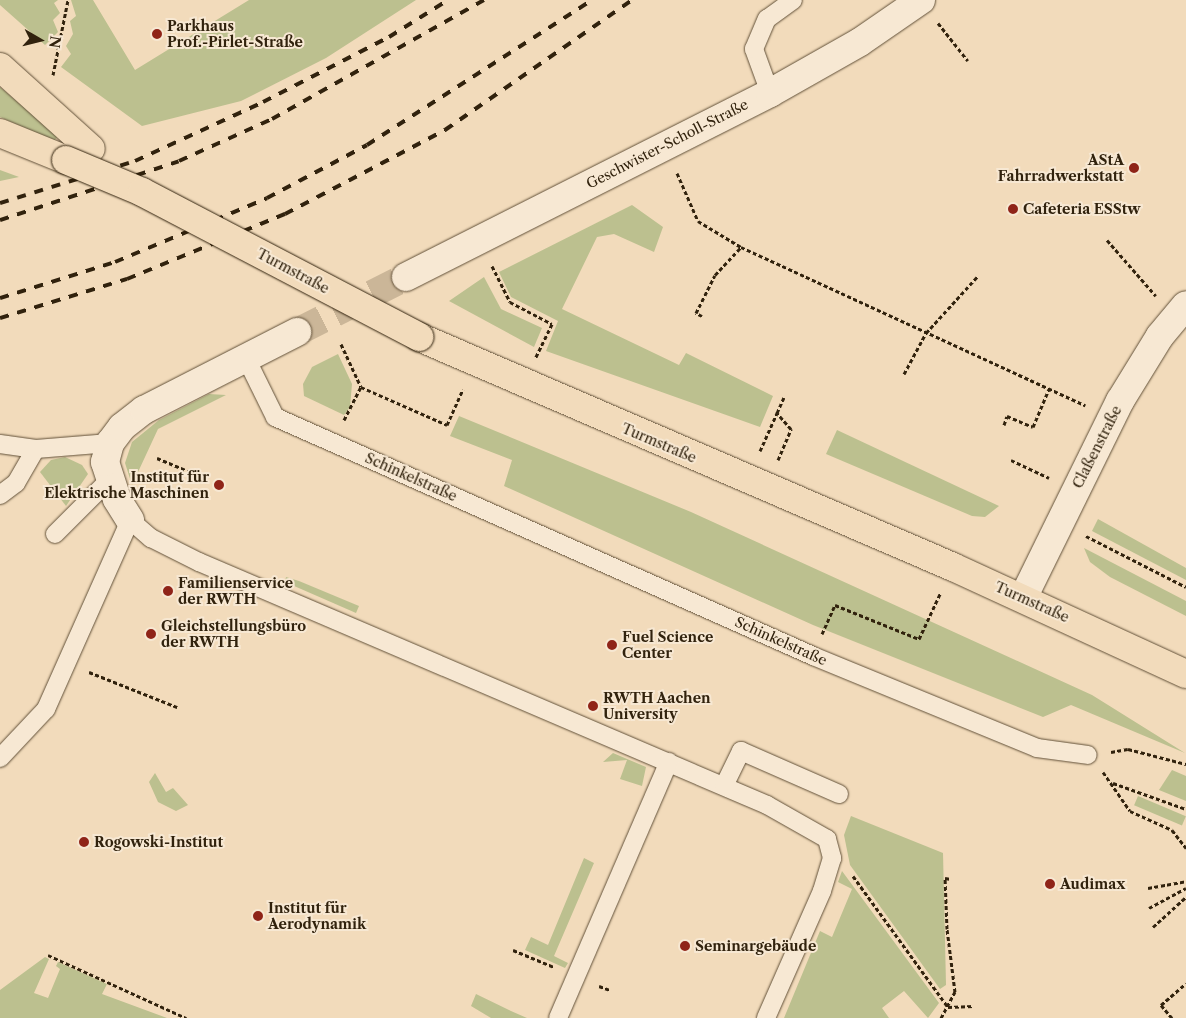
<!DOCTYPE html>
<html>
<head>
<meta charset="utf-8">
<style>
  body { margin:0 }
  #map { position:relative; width:1186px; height:1018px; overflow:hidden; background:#f2dbbb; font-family:"Libre Caslon Text",serif }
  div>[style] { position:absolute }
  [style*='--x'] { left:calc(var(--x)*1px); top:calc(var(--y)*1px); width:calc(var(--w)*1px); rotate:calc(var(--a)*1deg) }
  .green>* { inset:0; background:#bcc08f; transform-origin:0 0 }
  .minor-tunnel>* { height:28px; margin-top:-14px; transform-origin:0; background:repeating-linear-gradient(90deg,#cbb698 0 28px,transparent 0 42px) }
  .path>* { height:3px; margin-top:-1.5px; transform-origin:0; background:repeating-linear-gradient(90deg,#31220d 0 4px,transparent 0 6.5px) }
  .roads { filter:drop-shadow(0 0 1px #615038) drop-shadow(0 0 1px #615038) }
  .service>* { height:18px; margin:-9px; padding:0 9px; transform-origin:9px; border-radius:9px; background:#f7e8d3 }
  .minor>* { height:28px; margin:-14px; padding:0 14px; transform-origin:14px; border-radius:14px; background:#f7e8d3 }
  .tertiary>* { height:28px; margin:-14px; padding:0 14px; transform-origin:14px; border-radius:14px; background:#f7e8d3 }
  .primary>* { height:28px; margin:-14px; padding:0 14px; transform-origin:14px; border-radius:14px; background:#f2dbbb }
  .rail>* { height:4px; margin-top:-2px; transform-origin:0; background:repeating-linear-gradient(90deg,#31220d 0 9px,transparent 0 18px) }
  .bridges { filter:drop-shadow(0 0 1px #31220d) drop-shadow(0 0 1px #31220d) }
  .primary-bridge>* { height:28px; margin:-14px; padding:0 14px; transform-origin:14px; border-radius:14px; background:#f2dbbb }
  .dots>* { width:14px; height:14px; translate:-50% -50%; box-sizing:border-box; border:2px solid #f7e8d3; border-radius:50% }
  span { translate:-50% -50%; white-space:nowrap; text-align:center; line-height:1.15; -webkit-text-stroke:4px #f7e8d3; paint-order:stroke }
  .poi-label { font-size:14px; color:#31220d; font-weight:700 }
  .left { translate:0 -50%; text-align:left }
  .right { translate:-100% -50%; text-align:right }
  .street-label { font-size:14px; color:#31220d }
  .north { position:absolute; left:15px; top:15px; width:50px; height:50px; -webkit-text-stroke:4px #f7e8d3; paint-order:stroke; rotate:98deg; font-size:14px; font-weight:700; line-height:20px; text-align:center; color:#31220d }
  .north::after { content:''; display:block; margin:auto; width:18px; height:22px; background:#31220d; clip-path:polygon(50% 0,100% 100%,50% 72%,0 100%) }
</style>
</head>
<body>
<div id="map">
  <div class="green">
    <i style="clip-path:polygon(0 0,58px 0,54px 3px,60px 13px,53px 20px,58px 32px,45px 45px,0 5px)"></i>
    <i style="clip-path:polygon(71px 0,93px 0,135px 70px,249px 0,416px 0,326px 58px,241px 101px,142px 126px,61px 67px,71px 54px,66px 46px,73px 34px,70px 21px,76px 16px)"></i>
    <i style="clip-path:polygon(0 87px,58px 136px,54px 141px,0 117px)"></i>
    <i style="clip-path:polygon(0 170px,19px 177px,0 181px)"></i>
    <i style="clip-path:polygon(632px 205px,663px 227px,654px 252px,614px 234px,597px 237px,562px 309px,679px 365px,686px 353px,773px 396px,760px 427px,546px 351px,558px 321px,511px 297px,499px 272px)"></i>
    <i style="clip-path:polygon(484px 277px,501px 309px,542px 328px,534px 347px,449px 301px)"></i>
    <i style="clip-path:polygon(338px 354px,352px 384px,350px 407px,344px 415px,304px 396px,303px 384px,312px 367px)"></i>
    <i style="clip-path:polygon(209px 394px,226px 395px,158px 429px,132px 485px,125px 463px,132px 442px,159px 420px)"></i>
    <i style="clip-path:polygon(459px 416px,691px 512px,1092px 695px,1185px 753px,1071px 705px,1043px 717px,813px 625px,533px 499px,504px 486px,512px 460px,450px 436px)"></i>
    <i style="clip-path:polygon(837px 430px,999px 506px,985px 517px,972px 516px,826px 454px)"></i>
    <i style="clip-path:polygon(65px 457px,82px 465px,88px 474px,66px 506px,40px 472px,51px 460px)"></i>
    <i style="clip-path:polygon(1098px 519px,1186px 568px,1186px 580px,1092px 531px)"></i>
    <i style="clip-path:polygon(1084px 548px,1186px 601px,1186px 616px,1110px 577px,1090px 562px)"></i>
    <i style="clip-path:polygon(286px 577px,299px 581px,359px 606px,356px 613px,285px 582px)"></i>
    <i style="clip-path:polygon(613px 753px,646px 767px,642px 786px,620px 779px,627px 760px,603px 762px)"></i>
    <i style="clip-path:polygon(1172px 770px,1186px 776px,1186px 801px,1159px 790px)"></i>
    <i style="clip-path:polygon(155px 773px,166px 792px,173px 788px,188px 805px,176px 811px,158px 802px,149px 782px)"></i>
    <i style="left:1138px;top:796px;width:52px;height:10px;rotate:23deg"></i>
    <i style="clip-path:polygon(851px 816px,943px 853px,946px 985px,940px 989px,850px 865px,844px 835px)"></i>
    <i style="clip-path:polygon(584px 858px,594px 863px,554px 956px,568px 963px,565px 968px,525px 950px,531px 937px,548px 945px)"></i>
    <i style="clip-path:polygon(842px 871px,939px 1003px,928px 1018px,904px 991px,882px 1008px,889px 1018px,784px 1018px,820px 931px,832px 937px,852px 889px,838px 882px)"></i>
    <i style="clip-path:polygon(45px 957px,49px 959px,34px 993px,48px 998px,60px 969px,56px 966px,58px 962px,107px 984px,102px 994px,167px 1018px,0 1018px,0 990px)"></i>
    <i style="clip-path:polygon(476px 994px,511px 1011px,527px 1018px,491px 1018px,471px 1006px)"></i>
  </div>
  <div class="minor-tunnel">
    <i style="--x:297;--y:332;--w:122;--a:-26.8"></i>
  </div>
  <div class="path">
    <i style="--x:938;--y:23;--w:48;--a:51.7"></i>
    <i style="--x:53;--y:75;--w:76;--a:-78.7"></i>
    <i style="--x:677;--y:173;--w:52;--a:66.4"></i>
    <i style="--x:698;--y:221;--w:50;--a:31.2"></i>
    <i style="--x:741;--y:247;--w:379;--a:24.7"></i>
    <i style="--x:1107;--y:240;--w:74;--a:48.8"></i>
    <i style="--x:492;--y:266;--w:40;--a:63.4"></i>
    <i style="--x:510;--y:302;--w:47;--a:27.6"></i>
    <i style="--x:552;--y:324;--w:37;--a:116"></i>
    <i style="--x:702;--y:316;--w:7;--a:-153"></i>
    <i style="--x:696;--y:313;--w:42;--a:-63.4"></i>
    <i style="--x:715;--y:275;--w:38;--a:-47"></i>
    <i style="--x:341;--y:344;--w:47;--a:65.1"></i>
    <i style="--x:361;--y:387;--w:94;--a:23.8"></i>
    <i style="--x:447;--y:425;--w:39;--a:-66"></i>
    <i style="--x:904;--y:374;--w:47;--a:-61.8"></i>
    <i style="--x:926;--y:333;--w:76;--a:-47.7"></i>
    <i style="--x:344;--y:420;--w:37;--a:-63"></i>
    <i style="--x:1004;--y:425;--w:9;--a:-72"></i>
    <i style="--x:1007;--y:416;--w:28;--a:23"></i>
    <i style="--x:1033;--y:427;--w:41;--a:-67.2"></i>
    <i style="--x:760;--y:451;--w:42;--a:-65.9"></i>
    <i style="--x:157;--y:458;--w:41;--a:22.8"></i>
    <i style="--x:778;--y:460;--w:34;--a:-67"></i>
    <i style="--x:791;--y:429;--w:21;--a:-131"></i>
    <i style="--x:777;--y:413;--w:17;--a:-66"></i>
    <i style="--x:1011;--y:460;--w:42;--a:25.3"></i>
    <i style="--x:1086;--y:536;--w:112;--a:27"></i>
    <i style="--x:822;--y:634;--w:32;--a:-66"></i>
    <i style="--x:835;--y:605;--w:91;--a:22"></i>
    <i style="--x:919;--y:639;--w:50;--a:-65"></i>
    <i style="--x:89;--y:672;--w:95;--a:21.7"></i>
    <i style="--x:1111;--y:752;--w:17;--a:-10"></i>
    <i style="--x:1128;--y:749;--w:60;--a:14.5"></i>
    <i style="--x:1103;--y:772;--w:47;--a:55.3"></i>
    <i style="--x:1130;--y:811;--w:46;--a:24.3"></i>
    <i style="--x:1172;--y:830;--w:23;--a:52"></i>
    <i style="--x:1113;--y:783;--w:77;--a:19.6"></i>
    <i style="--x:853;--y:876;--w:162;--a:54.1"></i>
    <i style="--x:1148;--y:888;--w:39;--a:-10"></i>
    <i style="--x:1149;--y:908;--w:42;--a:-28.4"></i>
    <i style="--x:1153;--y:927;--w:45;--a:-42.3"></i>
    <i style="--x:513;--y:950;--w:44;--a:22.5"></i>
    <i style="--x:48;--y:955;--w:152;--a:24.5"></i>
    <i style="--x:599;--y:986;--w:12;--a:20"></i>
    <i style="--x:948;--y:1007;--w:26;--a:-2"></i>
    <i style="--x:941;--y:1018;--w:30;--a:-62"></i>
    <i style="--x:955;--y:992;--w:64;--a:-97.2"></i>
    <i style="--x:947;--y:929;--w:51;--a:-92.2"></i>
    <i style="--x:945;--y:878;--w:6;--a:9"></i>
    <i style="--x:1172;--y:1018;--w:17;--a:-130"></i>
    <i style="--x:1161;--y:1005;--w:33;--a:-41"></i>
  </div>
  <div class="roads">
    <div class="service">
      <i style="--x:770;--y:93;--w:47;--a:-110"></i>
      <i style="--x:754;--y:49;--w:33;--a:-67"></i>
      <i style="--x:767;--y:19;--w:32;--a:-36"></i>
      <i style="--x:246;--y:358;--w:66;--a:63.8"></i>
      <i style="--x:275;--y:417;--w:589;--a:23.95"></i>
      <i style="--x:813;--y:656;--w:242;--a:22.3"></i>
      <i style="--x:1037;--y:748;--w:51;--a:7.8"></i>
      <i style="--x:0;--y:444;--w:36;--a:8"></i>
      <i style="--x:36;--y:449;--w:74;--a:-4.6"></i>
      <i style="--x:0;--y:495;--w:20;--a:-37"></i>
      <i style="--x:16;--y:483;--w:39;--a:-60"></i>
      <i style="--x:55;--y:534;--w:76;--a:-45"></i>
      <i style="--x:0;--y:758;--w:67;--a:-46.8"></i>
      <i style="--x:46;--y:709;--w:207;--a:-66"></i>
      <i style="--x:130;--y:520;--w:28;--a:41"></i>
      <i style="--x:151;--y:538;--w:54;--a:26.6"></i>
      <i style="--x:199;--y:562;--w:618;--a:23.16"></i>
      <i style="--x:767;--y:805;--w:69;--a:29.5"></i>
      <i style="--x:827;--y:839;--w:20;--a:75"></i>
      <i style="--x:832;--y:858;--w:34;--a:107"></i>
      <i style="--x:822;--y:891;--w:139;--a:113.8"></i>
      <i style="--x:724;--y:786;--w:39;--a:-64"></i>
      <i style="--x:741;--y:751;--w:107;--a:23.7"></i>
      <i style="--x:558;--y:1018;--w:279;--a:-66.6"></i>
    </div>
    <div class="minor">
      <i style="--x:406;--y:277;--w:408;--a:-26.8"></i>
      <i style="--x:770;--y:93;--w:103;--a:-29.5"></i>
      <i style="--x:860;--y:42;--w:74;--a:-34.5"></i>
      <i style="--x:130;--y:520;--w:25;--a:-122"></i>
      <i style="--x:117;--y:499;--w:39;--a:-108"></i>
      <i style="--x:105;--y:462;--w:20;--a:-75"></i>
      <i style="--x:110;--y:443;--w:20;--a:-53"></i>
      <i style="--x:122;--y:427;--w:28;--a:-38"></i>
      <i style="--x:144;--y:410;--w:172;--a:-27"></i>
    </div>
    <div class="tertiary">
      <i style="--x:1023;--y:598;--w:220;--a:-63.8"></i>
      <i style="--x:1120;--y:401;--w:76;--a:-58.4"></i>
      <i style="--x:1160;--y:336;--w:40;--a:-50"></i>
    </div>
    <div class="primary">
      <i style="--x:0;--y:67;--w:122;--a:42"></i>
      <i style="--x:0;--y:133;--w:71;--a:22.2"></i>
      <i style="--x:419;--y:337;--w:581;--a:23.3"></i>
      <i style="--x:953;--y:567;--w:256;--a:24.7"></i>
    </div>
  </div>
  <div class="rail">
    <i style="--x:0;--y:203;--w:141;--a:-17.3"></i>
    <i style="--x:135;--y:161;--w:141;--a:-24.7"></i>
    <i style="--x:263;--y:102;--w:142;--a:-27.3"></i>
    <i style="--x:389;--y:37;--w:70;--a:-32.1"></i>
    <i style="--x:0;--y:220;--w:188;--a:-18.2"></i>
    <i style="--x:179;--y:161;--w:102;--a:-24.3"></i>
    <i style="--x:272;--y:119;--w:243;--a:-29.3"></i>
    <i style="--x:0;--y:298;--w:121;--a:-17.4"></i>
    <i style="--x:115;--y:262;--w:165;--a:-22.8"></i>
    <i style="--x:267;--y:198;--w:113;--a:-27.9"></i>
    <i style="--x:367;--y:145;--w:268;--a:-32.8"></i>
    <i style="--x:0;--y:318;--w:133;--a:-17.1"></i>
    <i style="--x:127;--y:279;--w:171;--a:-22.4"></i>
    <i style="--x:285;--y:214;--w:181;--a:-27.7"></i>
    <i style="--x:445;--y:130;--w:228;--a:-34.8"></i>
  </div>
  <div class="bridges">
    <div class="primary-bridge">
      <i style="--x:66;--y:160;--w:82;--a:22.8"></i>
      <i style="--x:142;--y:192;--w:313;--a:27.6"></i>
    </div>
  </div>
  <div class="dots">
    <i style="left:157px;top:34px;background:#8f2418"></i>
    <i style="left:1134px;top:168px;background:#8f2418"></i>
    <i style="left:1013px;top:209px;background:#8f2418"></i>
    <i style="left:219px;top:485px;background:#8f2418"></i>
    <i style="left:168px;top:591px;background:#8f2418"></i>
    <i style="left:151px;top:634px;background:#8f2418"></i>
    <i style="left:612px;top:645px;background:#8f2418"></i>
    <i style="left:593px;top:706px;background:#8f2418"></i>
    <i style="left:84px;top:842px;background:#8f2418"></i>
    <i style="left:1050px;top:884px;background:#8f2418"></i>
    <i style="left:258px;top:916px;background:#8f2418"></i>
    <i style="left:685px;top:946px;background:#8f2418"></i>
  </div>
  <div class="poi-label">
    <span class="left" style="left:167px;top:34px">Parkhaus<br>Prof.-Pirlet-Straße</span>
    <span class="right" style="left:1124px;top:168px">AStA<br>Fahrradwerkstatt</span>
    <span class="left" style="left:1023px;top:209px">Cafeteria ESStw</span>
    <span class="right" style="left:209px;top:485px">Institut für<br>Elektrische Maschinen</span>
    <span class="left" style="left:178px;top:591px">Familienservice<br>der RWTH</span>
    <span class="left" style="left:161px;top:634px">Gleichstellungsbüro<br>der RWTH</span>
    <span class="left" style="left:622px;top:645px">Fuel Science<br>Center</span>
    <span class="left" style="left:603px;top:706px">RWTH Aachen<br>University</span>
    <span class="left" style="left:94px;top:842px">Rogowski-Institut</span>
    <span class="left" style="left:1060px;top:884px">Audimax</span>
    <span class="left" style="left:268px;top:916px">Institut für<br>Aerodynamik</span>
    <span class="left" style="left:695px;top:946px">Seminargebäude</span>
  </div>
  <div class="street-label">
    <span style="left:667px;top:144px;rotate:-27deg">Geschwister-Scholl-Straße</span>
    <span style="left:293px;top:271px;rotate:28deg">Turmstraße</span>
    <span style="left:659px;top:443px;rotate:23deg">Turmstraße</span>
    <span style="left:1097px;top:447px;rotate:-63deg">Claßenstraße</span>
    <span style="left:411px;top:477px;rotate:24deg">Schinkelstraße</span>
    <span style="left:1032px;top:602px;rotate:24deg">Turmstraße</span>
    <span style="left:781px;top:641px;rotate:24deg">Schinkelstraße</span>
  </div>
  <div class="north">N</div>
</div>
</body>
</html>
